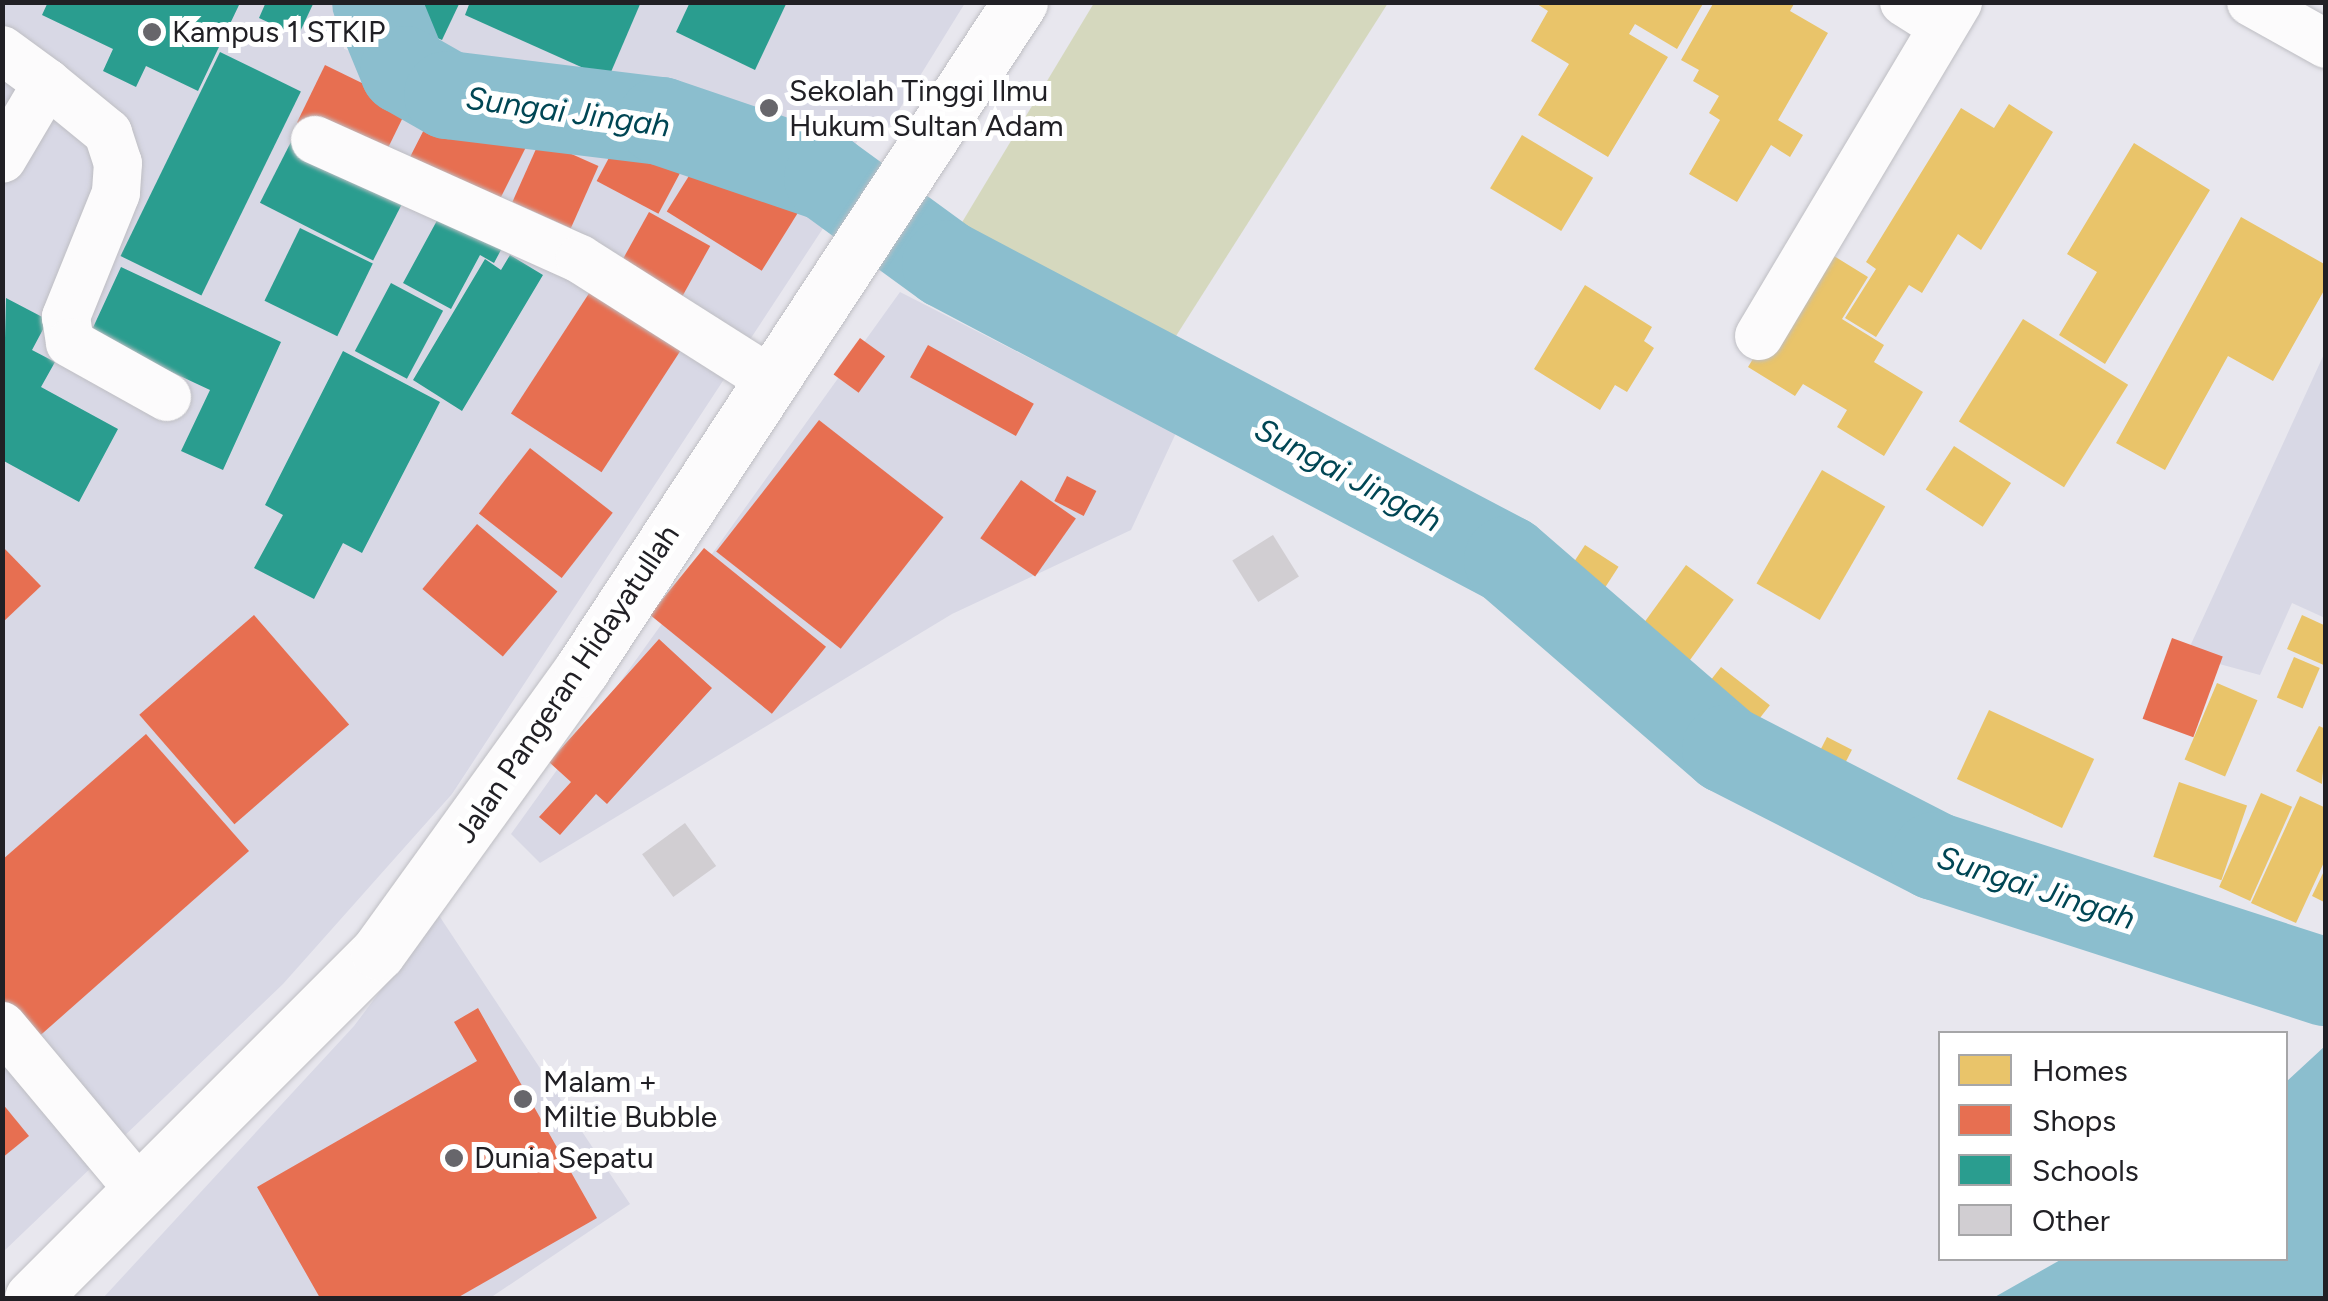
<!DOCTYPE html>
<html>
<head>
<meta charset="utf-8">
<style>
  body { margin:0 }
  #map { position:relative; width:2328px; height:1301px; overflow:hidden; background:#e8e7ee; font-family:Figtree,sans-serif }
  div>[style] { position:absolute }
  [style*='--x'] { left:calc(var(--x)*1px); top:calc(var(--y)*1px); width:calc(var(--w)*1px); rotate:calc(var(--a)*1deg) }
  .built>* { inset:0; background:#d8d8e5 }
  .green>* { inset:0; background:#d5d8be }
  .water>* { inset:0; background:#8bbece }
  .homes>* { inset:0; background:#e9c46a; transform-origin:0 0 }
  .shops>* { inset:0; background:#e76f51; transform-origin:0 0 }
  .schools>* { inset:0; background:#2a9d8f; transform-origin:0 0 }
  .river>* { height:88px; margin:-44px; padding:0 44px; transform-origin:44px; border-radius:44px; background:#8bbece }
  .building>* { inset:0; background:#d1ced2; transform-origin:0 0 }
  .roads { filter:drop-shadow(0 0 2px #bebec3) drop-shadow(0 0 2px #bebec3) }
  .minor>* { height:48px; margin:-24px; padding:0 24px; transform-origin:24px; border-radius:24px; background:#fcfbfc }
  .major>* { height:55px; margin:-27.5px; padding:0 27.5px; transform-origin:27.5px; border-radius:27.5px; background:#fcfbfc }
  .dots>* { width:28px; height:28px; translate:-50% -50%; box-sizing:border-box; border:5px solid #fff; border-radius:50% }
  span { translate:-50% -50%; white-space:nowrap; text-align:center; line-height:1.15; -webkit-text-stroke:10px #fff; paint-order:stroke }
  .poi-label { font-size:30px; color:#212025 }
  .left { translate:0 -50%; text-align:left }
  .street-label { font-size:30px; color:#212025 }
  .water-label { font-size:32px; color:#004654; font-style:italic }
  .frame { position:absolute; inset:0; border:5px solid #212025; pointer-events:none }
  .legend { position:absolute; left:1938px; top:1031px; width:350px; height:230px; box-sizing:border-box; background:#fff; border:2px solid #a6a6a8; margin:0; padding:12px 18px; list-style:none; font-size:30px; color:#212025 }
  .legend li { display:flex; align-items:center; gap:20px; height:50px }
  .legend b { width:50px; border:2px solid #a6a6a8 }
</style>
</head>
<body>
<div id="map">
  <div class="built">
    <i style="clip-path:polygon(3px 3px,345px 3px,344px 49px,536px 116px,619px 121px,806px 186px,835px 210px,452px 794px,283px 984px,3px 1252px)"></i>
    <i style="clip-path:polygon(396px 3px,965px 3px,881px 139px,860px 136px,851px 153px,626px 100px,486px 83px,413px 59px,396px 31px)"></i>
    <i style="clip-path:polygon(900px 292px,1176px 433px,1131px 530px,952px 614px,540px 863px,511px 834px)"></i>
    <i style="clip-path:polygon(2325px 352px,2325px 618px,2292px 603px,2260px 675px,2186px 655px)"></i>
    <i style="clip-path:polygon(438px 914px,630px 1204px,490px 1298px,103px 1298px,354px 1026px)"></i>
  </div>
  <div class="green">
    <i style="clip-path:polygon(1094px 3px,1388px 3px,1176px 336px,961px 224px)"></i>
  </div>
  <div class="water">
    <i style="clip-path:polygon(2325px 1046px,2325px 1298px,1993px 1298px,2062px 1259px,2286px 1258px,2286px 1082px)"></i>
  </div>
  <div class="homes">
    <i style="clip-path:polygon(1534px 2px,1704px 2px,1677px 49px,1635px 24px,1629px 34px,1668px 57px,1608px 157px,1538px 115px,1569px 64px,1531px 41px,1548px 11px)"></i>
    <i style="clip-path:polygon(1714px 2px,1795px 2px,1790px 11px,1828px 33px,1778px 120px,1803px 135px,1790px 157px,1771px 145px,1737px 202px,1689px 174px,1720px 120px,1709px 113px,1719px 96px,1693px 81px,1699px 70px,1681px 60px)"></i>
    <i style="clip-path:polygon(2009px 104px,2053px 132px,1981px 250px,1958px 234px,1922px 293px,1909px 285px,1876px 337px,1845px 318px,1876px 269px,1866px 262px,1961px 108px,1994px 128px)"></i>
    <i style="left:1522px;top:135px;width:83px;height:62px;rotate:31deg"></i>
    <i style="clip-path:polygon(2134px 143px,2210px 190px,2105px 364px,2059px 335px,2097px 272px,2067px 254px)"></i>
    <i style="clip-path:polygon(2241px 217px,2326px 265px,2326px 287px,2273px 381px,2228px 356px,2165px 470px,2116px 443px)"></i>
    <i style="clip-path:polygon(1821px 248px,1868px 277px,1842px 319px,1884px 345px,1874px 362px,1923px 392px,1884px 456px,1837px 427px,1847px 410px,1803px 384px,1795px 396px,1748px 367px)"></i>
    <i style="clip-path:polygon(1585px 285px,1652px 327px,1644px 341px,1654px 348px,1627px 392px,1615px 385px,1600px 410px,1534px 369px)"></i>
    <i style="left:2023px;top:319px;width:124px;height:121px;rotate:32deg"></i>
    <i style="left:1954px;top:446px;width:68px;height:52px;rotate:33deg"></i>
    <i style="left:1822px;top:470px;width:73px;height:131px;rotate:30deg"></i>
    <i style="left:1585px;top:545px;width:40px;height:39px;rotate:33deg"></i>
    <i style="left:1686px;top:565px;width:59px;height:80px;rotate:36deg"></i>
    <i style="clip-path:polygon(2302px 615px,2326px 626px,2326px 666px,2287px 649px)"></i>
    <i style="left:2294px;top:657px;width:28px;height:44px;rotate:23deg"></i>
    <i style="left:1721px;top:667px;width:62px;height:51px;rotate:38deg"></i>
    <i style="left:2217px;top:683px;width:44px;height:83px;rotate:23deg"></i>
    <i style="left:1989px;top:710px;width:116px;height:76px;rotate:25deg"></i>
    <i style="clip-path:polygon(2319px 726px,2326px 729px,2322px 784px,2296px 771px)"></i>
    <i style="left:1827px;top:737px;width:28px;height:39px;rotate:27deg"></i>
    <i style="left:2179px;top:782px;width:72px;height:79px;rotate:19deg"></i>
    <i style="left:2261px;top:793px;width:34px;height:103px;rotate:24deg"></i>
    <i style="clip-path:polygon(2300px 796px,2326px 808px,2326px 858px,2296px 923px,2251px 903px)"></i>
    <i style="clip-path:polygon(2326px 867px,2326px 903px,2312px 896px)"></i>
  </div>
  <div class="shops">
    <i style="left:325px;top:65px;width:93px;height:64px;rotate:26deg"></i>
    <i style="clip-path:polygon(437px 104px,487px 129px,496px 112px,534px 131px,498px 203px,409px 159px)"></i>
    <i style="left:629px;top:120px;width:70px;height:69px;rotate:28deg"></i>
    <i style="left:540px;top:140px;width:64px;height:68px;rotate:24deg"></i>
    <i style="left:707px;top:147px;width:112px;height:76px;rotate:32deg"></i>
    <i style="left:649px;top:212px;width:70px;height:58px;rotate:29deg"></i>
    <i style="left:597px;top:281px;width:108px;height:158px;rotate:33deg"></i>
    <i style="left:860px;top:338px;width:31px;height:45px;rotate:36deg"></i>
    <i style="left:928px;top:345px;width:121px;height:37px;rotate:29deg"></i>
    <i style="left:819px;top:420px;width:158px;height:167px;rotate:38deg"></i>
    <i style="left:530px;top:448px;width:105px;height:83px;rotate:38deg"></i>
    <i style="left:1067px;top:476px;width:33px;height:28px;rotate:27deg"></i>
    <i style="left:1021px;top:480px;width:67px;height:71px;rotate:35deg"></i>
    <i style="left:477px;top:524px;width:105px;height:85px;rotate:40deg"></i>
    <i style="clip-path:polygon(2px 546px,41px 586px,2px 623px)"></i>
    <i style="left:704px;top:548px;width:157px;height:86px;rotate:39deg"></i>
    <i style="left:254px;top:615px;width:145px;height:152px;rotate:49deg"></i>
    <i style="left:2172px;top:638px;width:54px;height:86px;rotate:20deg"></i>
    <i style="clip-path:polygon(659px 639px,712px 688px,607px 804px,596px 794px,560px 835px,539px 817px,571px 782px,549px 762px)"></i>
    <i style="clip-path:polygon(146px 734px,249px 851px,35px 1040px,2px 1002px,2px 860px)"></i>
    <i style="clip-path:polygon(478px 1008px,597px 1218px,457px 1298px,320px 1298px,257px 1187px,477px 1061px,454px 1022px)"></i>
    <i style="clip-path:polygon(2px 1103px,29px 1136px,2px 1158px)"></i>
  </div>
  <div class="schools">
    <i style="clip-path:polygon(48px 2px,234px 2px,239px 5px,198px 91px,146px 66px,136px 87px,103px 71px,113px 49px,42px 15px)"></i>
    <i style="clip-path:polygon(266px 2px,314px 2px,298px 36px,259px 18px)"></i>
    <i style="clip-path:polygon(410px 2px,460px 2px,442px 40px,401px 21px)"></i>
    <i style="clip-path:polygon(470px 2px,641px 2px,608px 79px,465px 15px)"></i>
    <i style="clip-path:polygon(690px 2px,787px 2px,755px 70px,676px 32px)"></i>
    <i style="left:220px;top:52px;width:90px;height:227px;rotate:26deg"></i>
    <i style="left:294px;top:136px;width:127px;height:75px;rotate:27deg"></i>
    <i style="clip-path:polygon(440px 215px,502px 248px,494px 263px,480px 255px,451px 309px,403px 283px)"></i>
    <i style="left:300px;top:228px;width:81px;height:81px;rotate:26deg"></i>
    <i style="clip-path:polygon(510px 255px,543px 275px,462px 411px,413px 380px,485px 259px,501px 270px)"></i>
    <i style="clip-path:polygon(121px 267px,281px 342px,223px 470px,181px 451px,210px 390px,90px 334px)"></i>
    <i style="left:391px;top:283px;width:59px;height:77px;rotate:28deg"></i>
    <i style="clip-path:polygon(6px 298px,48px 320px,32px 350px,55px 362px,41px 387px,118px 429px,79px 502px,2px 460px)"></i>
    <i style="clip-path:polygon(343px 351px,440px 402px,362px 553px,343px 543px,314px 599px,254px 568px,283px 515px,265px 505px)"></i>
  </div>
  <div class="river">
    <i style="--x:376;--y:2;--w:74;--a:67.6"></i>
    <i style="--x:404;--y:70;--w:51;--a:29.6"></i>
    <i style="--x:448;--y:95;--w:215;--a:7"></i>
    <i style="--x:661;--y:121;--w:176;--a:18.8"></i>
    <i style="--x:828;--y:178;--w:146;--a:36.1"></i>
    <i style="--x:946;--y:264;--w:635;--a:27.78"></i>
    <i style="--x:1508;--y:560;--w:289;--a:40.9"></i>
    <i style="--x:1726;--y:749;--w:235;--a:27.1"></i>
    <i style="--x:1935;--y:856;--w:411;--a:17.9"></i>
  </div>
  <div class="building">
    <i style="left:1273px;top:535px;width:49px;height:48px;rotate:58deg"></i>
    <i style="left:685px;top:823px;width:53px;height:53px;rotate:54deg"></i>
  </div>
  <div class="roads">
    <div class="minor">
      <i style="--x:1904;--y:2;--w:45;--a:32.3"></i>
      <i style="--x:2251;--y:2;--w:86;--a:29.2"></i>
      <i style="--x:2;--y:50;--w:56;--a:36.3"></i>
      <i style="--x:47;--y:83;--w:88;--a:120.6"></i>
      <i style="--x:47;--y:83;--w:79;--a:39.3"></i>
      <i style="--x:108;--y:133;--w:32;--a:72"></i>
      <i style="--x:118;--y:163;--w:30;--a:94"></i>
      <i style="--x:116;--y:193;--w:134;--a:112"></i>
      <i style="--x:66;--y:317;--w:26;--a:81"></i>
      <i style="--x:70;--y:343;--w:111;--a:29.1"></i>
      <i style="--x:315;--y:140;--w:290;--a:24.2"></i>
      <i style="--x:580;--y:259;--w:227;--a:32.4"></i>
      <i style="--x:1759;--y:336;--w:389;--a:-59.2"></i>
      <i style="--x:2;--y:1026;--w:215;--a:50.1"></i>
    </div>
    <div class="major">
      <i style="--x:32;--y:1298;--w:489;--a:-45"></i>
      <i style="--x:378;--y:952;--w:349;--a:-54.2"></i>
      <i style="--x:582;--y:669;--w:798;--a:-56.71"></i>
    </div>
  </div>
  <div class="dots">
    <i style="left:152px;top:32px;background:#67666b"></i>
    <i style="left:769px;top:108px;background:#67666b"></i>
    <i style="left:523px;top:1099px;background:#67666b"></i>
    <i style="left:454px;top:1158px;background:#67666b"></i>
  </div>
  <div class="poi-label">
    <span class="left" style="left:172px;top:32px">Kampus 1 STKIP</span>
    <span class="left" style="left:789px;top:108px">Sekolah Tinggi Ilmu<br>Hukum Sultan Adam</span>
    <span class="left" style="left:543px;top:1099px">Malam +<br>Miltie Bubble</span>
    <span class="left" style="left:474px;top:1158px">Dunia Sepatu</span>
  </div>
  <div class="street-label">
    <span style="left:567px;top:684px;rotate:-56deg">Jalan Pangeran Hidayatullah</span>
  </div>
  <div class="water-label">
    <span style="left:568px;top:112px;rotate:8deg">Sungai Jingah</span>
    <span style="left:1348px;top:475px;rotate:28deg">Sungai Jingah</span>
    <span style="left:2036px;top:888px;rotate:18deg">Sungai Jingah</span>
  </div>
  <div class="frame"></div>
  <ul class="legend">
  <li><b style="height:28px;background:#e9c46a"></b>Homes</li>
  <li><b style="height:28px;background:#e76f51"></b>Shops</li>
  <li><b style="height:28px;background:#2a9d8f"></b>Schools</li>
  <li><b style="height:28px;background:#d1ced2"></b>Other</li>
  </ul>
</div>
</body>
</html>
